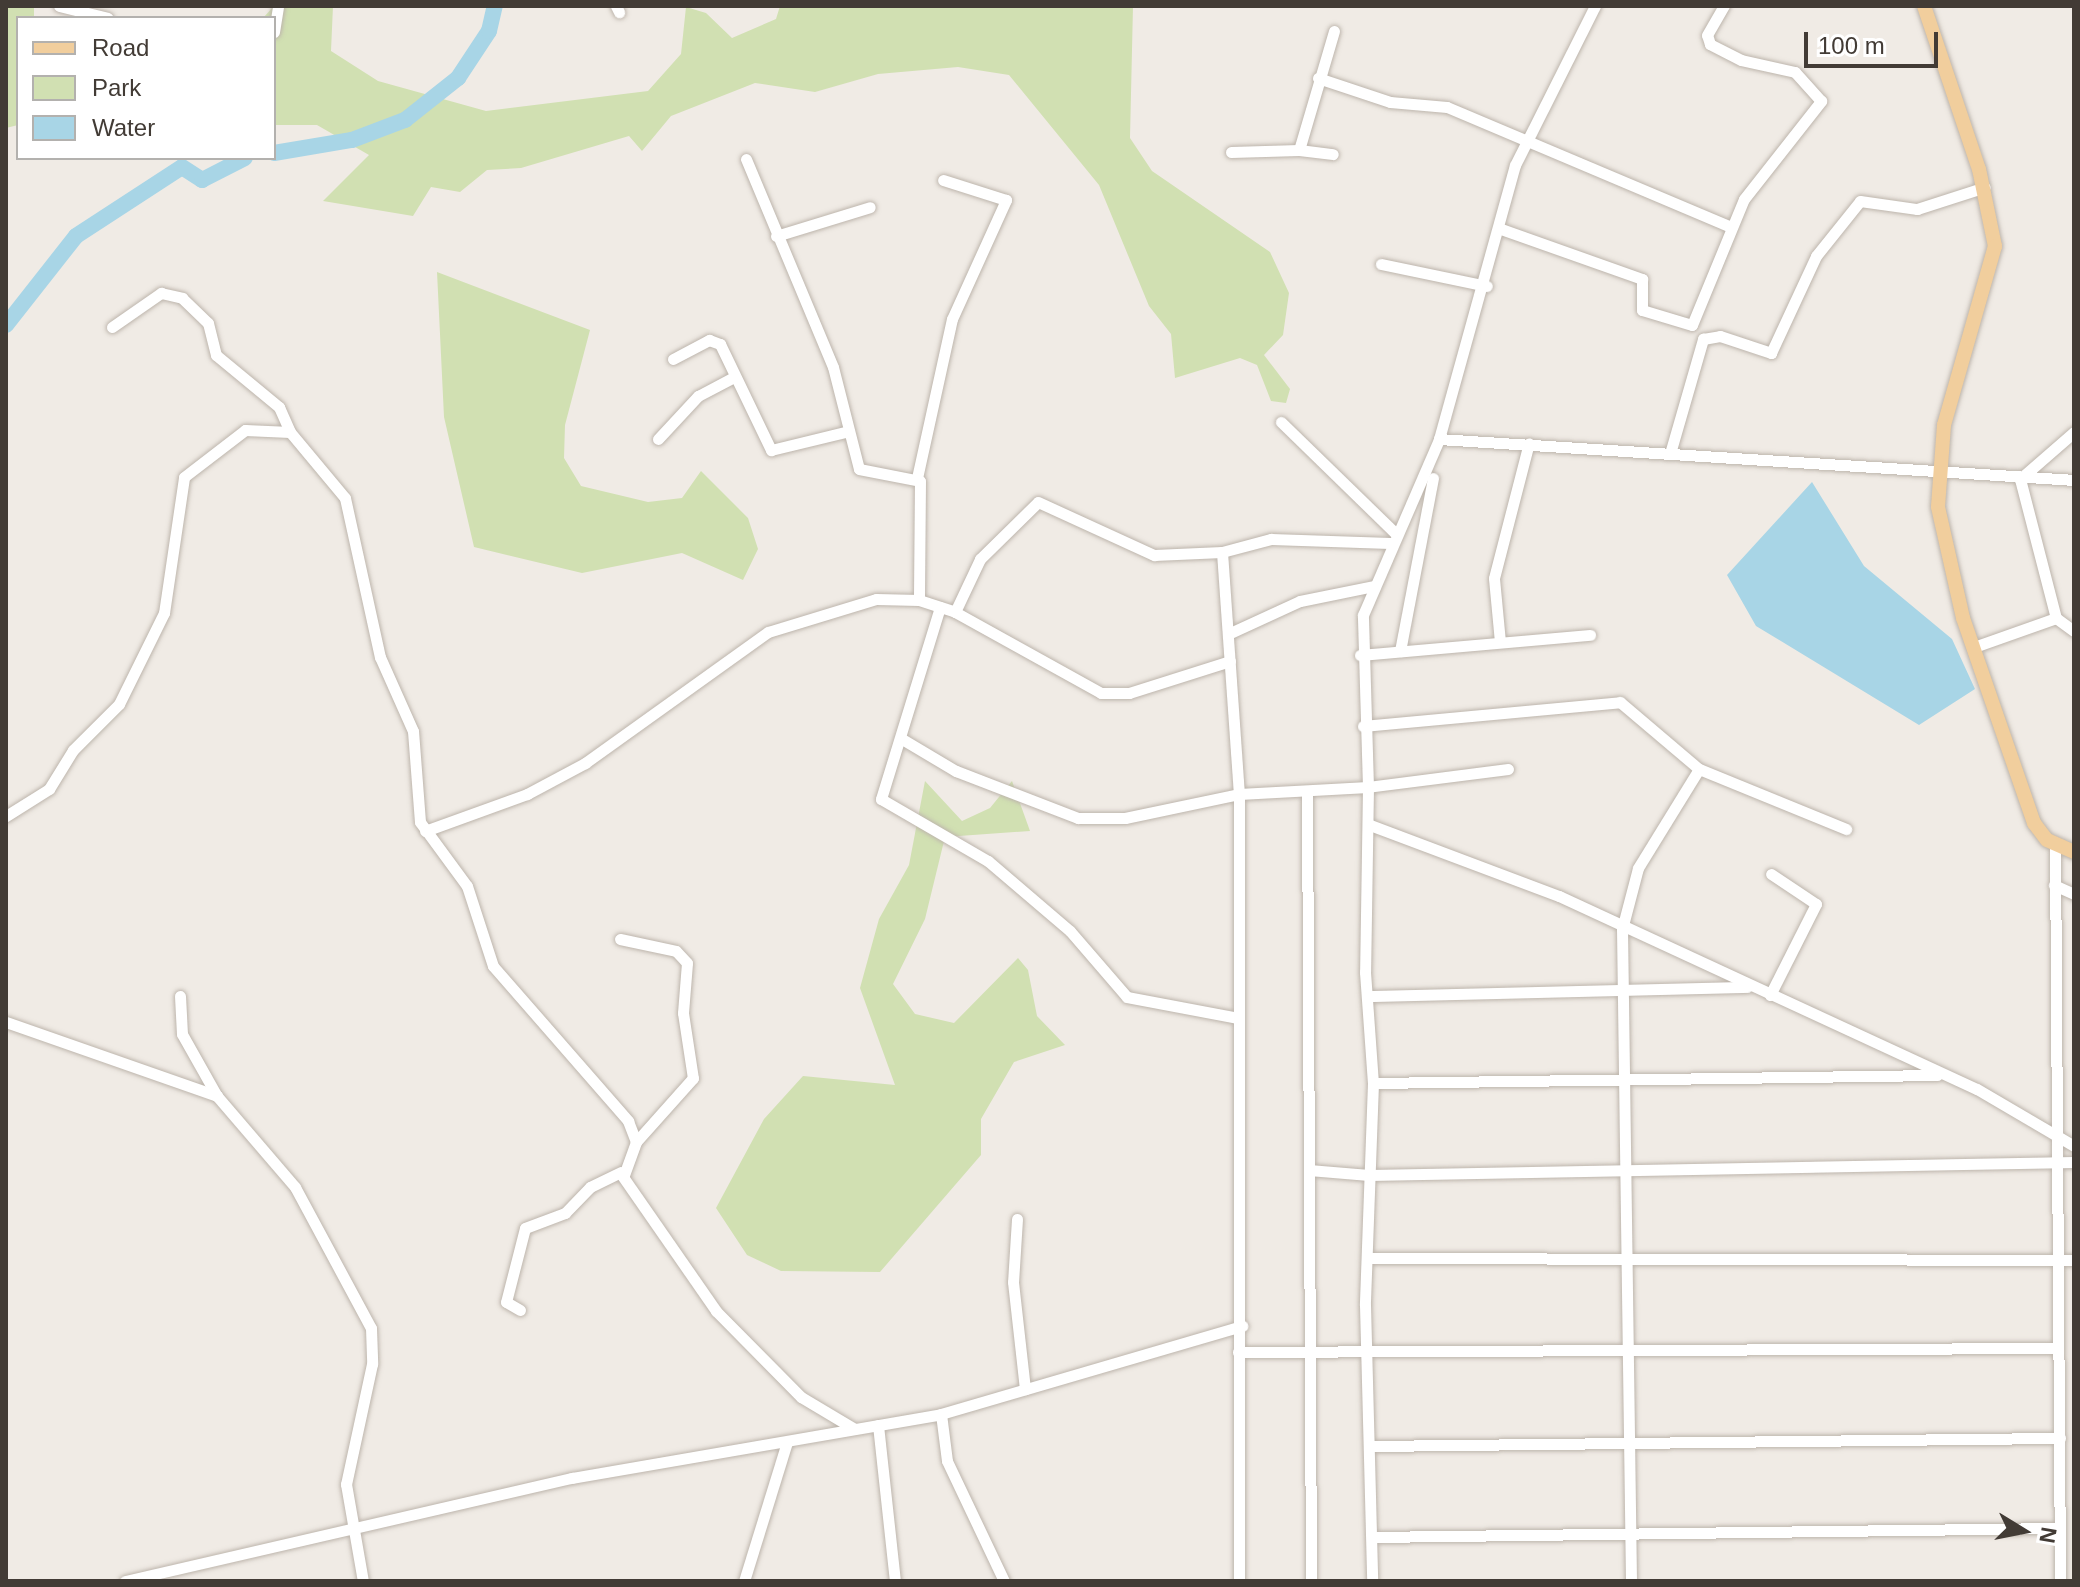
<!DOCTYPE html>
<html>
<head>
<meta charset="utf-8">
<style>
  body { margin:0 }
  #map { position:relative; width:2080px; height:1587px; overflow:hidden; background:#f0ebe5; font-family:Arial,sans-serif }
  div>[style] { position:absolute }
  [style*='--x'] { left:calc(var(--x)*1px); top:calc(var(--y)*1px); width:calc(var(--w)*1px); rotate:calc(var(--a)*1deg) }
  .green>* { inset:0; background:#d1e0b2 }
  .water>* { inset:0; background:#a8d5e6 }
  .river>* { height:16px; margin:-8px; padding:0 8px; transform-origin:8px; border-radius:8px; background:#a8d5e6 }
  .roads { filter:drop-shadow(0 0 2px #bdb5ac) drop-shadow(0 0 2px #bdb5ac) }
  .minor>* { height:11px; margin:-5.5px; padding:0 5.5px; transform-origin:5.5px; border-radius:5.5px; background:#fff }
  .major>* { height:14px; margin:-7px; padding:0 7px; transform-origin:7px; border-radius:7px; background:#f1ce9d }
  span { translate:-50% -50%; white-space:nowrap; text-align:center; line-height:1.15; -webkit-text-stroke:6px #fff; paint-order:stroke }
  .frame { position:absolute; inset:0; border:8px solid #423b35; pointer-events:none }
  .legend { position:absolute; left:16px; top:16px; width:260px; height:144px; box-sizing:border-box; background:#fff; border:2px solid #b3b1ae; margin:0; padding:10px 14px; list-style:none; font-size:24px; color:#423b35 }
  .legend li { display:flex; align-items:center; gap:16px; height:40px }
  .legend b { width:40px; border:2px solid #b3b1ae }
  .north { position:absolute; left:1984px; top:1491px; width:80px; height:80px; -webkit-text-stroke:6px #fff; paint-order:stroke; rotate:100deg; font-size:22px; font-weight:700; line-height:32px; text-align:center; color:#423b35 }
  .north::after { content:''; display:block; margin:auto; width:28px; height:36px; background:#423b35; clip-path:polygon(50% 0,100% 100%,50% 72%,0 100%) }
  .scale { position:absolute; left:1804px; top:32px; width:134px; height:36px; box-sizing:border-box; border:4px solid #423b35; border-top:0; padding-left:10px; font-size:24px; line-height:28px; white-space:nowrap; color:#423b35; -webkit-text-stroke:6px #fff; paint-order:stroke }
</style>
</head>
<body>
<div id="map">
  <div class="green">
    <i style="clip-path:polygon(6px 6px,34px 6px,34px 18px,18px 18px,18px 125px,6px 128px)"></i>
    <i style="clip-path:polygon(274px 6px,333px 6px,331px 51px,378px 81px,486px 111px,648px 91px,681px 54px,686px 7px,706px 13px,732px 38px,776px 19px,780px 6px,1133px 6px,1130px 138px,1152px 171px,1270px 252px,1289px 293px,1283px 335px,1264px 355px,1290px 389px,1286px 403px,1271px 401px,1257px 365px,1240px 358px,1175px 378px,1171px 334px,1149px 306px,1099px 185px,1009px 75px,958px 67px,878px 74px,815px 92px,755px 83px,671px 116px,642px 151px,629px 136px,521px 168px,487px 170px,460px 192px,431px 187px,413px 216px,323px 201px,369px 155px,317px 125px,274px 125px,274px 18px,263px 18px)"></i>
    <i style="clip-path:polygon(437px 272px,590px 330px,565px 425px,564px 458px,581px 486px,648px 502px,682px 498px,701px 471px,748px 518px,758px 549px,743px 580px,682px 553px,582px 573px,474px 547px,444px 417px)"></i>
    <i style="clip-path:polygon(925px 781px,962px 821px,990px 808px,1012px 781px,1030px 831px,945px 837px,925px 919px,893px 984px,915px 1014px,954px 1023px,1018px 958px,1028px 970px,1037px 1016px,1065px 1045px,1014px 1062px,981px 1119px,981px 1155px,880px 1272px,781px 1271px,747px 1255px,716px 1208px,764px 1119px,803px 1076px,895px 1085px,860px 988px,879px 919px,909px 865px)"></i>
  </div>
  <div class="water">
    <i style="clip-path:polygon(1812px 482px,1864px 566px,1952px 639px,1975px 689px,1919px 725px,1756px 626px,1727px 575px)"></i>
  </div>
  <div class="river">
    <i style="--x:274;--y:153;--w:79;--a:-9.5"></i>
    <i style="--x:352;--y:140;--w:57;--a:-20.7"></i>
    <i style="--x:405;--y:120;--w:68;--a:-38.4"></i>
    <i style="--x:458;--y:78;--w:56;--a:-56.6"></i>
    <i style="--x:489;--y:31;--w:26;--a:-77"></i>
    <i style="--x:6;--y:325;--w:113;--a:-51.8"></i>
    <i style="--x:76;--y:236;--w:126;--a:-33.1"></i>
    <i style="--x:182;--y:167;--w:24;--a:33"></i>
    <i style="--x:202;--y:180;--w:48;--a:-27.1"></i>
  </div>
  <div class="roads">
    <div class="minor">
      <i style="--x:59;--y:6;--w:50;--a:13.8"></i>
      <i style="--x:616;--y:6;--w:7;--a:63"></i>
      <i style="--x:274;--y:32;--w:26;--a:-81"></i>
      <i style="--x:1318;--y:78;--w:76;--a:18.4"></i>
      <i style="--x:1390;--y:102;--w:57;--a:5"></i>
      <i style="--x:1447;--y:107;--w:308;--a:22.9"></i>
      <i style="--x:1299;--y:150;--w:34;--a:7"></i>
      <i style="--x:1231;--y:152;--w:68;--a:-1.7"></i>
      <i style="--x:1299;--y:150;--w:124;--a:-73.6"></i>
      <i style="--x:746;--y:159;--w:225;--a:67.3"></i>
      <i style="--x:833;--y:367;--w:105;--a:75.7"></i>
      <i style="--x:859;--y:469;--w:62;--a:11.1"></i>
      <i style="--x:920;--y:481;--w:119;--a:90.5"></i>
      <i style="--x:1501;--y:229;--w:150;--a:19.5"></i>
      <i style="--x:1642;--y:279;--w:31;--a:90"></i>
      <i style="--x:1642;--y:310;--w:52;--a:16.7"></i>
      <i style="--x:1692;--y:325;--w:136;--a:-67.6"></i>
      <i style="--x:1744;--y:199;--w:125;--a:-51.8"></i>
      <i style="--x:1821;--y:101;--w:39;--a:-132"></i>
      <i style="--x:1795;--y:72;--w:55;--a:-167.5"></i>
      <i style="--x:1741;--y:60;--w:35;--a:-153"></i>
      <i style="--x:1710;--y:44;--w:9;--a:-108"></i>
      <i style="--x:1707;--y:35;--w:34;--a:-60"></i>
      <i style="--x:776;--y:236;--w:98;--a:-17.1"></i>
      <i style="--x:1381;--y:264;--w:108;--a:11.7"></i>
      <i style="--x:112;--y:327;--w:60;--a:-34.8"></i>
      <i style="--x:161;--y:293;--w:22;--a:13"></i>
      <i style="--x:182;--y:298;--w:36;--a:44"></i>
      <i style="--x:208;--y:323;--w:33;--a:76"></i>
      <i style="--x:216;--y:355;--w:82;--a:39.5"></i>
      <i style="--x:279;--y:407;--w:27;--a:66"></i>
      <i style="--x:673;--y:359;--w:41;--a:-27.8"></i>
      <i style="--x:709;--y:340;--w:12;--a:20"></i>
      <i style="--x:720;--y:344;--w:118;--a:64.3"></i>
      <i style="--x:771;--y:450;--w:80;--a:-13.7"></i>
      <i style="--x:1281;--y:422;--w:159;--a:44.2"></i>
      <i style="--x:2074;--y:432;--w:72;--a:139"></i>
      <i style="--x:2020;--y:479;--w:144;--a:75.5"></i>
      <i style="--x:2056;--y:618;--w:22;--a:36"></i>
      <i style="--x:658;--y:439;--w:59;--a:-47.1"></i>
      <i style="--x:698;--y:396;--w:41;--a:-27.8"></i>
      <i style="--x:1439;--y:439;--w:636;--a:3.69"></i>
      <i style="--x:1671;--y:450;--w:116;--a:-73.9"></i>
      <i style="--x:1703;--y:339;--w:17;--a:-10"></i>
      <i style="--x:1720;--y:336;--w:54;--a:18.4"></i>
      <i style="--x:1771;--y:353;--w:107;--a:-65.1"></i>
      <i style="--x:1816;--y:256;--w:70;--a:-51.3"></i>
      <i style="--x:1860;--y:201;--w:58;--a:8"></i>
      <i style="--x:1917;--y:209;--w:71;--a:-17.9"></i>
      <i style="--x:917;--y:478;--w:163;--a:-77.6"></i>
      <i style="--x:952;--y:319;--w:131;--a:-65.6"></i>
      <i style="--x:1006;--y:200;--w:66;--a:-162.4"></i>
      <i style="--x:1222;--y:552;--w:243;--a:86"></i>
      <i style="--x:1239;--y:794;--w:787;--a:90"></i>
      <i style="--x:940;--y:607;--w:201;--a:107.1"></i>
      <i style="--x:881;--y:799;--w:124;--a:30.1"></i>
      <i style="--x:988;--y:861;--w:108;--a:40.5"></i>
      <i style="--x:1070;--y:931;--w:87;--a:49.2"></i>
      <i style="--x:1127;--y:997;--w:113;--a:10.7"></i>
      <i style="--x:955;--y:612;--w:59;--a:-64.7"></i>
      <i style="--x:980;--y:559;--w:81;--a:-44.5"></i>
      <i style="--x:1038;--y:502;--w:128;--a:24.6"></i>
      <i style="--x:1154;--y:555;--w:68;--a:-2.5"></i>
      <i style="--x:1222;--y:552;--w:51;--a:-14.9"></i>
      <i style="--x:1271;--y:539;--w:119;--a:1.9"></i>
      <i style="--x:1228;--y:634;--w:79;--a:-24.6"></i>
      <i style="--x:1300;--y:601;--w:76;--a:-11.5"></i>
      <i style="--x:1500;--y:642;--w:64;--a:-95.4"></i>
      <i style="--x:1494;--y:578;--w:139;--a:-75.5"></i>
      <i style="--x:1974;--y:647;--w:87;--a:-19.5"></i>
      <i style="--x:1400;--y:651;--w:176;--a:-79.2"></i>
      <i style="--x:1360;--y:655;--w:231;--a:-5"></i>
      <i style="--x:1363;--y:726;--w:258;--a:-5.3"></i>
      <i style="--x:1620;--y:702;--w:104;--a:40.3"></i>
      <i style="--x:1699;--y:769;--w:159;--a:22.2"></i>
      <i style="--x:902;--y:739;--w:63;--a:30.7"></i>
      <i style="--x:956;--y:771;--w:131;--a:21.1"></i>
      <i style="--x:1078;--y:818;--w:47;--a:0"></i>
      <i style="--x:1125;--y:818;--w:116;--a:-11.9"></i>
      <i style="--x:1239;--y:794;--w:129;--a:-3.1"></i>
      <i style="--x:1368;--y:787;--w:185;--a:90.9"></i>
      <i style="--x:1365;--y:972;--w:111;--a:85.9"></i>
      <i style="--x:1373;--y:1083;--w:222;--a:92.1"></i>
      <i style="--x:1365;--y:1305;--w:276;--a:88.5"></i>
      <i style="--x:1508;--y:769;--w:141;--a:172.7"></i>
      <i style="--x:1368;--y:787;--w:172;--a:-91.7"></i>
      <i style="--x:1363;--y:615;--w:192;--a:-66.6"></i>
      <i style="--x:1439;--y:439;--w:284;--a:-74.5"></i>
      <i style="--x:1515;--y:165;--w:178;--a:-63.3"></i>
      <i style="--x:1307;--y:791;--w:790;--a:89.71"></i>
      <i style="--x:6;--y:816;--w:51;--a:-32.1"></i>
      <i style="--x:49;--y:789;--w:46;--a:-58.4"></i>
      <i style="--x:73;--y:750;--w:65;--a:-45"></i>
      <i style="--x:119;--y:704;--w:102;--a:-63.7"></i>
      <i style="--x:164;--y:613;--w:137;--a:-81.6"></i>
      <i style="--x:184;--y:477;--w:77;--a:-37.6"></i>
      <i style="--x:245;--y:430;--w:45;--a:2.5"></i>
      <i style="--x:290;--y:432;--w:86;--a:50.2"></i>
      <i style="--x:345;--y:498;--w:163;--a:77.6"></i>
      <i style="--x:380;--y:657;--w:81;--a:66"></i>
      <i style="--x:413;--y:731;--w:91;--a:85.6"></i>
      <i style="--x:420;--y:822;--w:79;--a:53.7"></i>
      <i style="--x:467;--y:886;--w:84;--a:72"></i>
      <i style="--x:493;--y:966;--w:206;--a:48.9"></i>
      <i style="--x:628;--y:1121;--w:22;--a:69"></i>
      <i style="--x:636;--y:1142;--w:37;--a:110"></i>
      <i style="--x:623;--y:1177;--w:163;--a:55.2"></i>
      <i style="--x:716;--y:1311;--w:121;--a:45.3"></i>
      <i style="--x:801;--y:1397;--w:61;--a:30.8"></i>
      <i style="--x:1370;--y:825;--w:202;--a:20.6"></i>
      <i style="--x:1559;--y:896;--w:460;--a:24.8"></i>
      <i style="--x:1977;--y:1089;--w:113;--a:30.4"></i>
      <i style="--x:425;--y:831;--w:109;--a:-19.9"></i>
      <i style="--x:527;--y:794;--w:66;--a:-28.1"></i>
      <i style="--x:585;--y:763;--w:225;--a:-35.6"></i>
      <i style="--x:768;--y:632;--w:113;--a:-17"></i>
      <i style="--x:876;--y:599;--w:43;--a:1.3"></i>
      <i style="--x:919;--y:600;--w:38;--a:18"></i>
      <i style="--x:955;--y:612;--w:167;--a:29"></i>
      <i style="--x:1101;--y:693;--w:28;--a:0"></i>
      <i style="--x:1129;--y:693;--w:106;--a:-17.6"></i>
      <i style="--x:2055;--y:844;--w:737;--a:89.61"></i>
      <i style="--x:2054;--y:885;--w:22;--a:24"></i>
      <i style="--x:620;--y:939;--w:57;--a:12.1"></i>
      <i style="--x:676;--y:951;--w:16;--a:47"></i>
      <i style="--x:687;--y:963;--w:50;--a:94.6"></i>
      <i style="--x:683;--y:1013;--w:66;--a:81.3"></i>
      <i style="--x:693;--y:1078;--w:86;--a:131.7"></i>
      <i style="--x:1770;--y:995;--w:102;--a:-63.2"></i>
      <i style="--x:1816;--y:904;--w:54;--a:-146.3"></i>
      <i style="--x:180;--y:996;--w:38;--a:87"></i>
      <i style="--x:182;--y:1034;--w:71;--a:60.6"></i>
      <i style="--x:1369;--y:996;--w:378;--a:-1.4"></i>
      <i style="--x:6;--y:1022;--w:224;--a:19.3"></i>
      <i style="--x:217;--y:1096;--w:120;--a:49.4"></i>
      <i style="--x:295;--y:1187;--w:160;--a:61.7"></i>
      <i style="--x:371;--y:1328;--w:36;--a:88"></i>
      <i style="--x:372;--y:1364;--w:123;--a:102.2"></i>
      <i style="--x:346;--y:1484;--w:98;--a:80.1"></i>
      <i style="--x:1373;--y:1083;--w:564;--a:-0.81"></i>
      <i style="--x:1309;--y:1170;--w:60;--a:4.8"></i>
      <i style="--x:1369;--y:1175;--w:705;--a:-1.06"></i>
      <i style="--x:1017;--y:1219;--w:63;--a:93.6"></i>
      <i style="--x:1013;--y:1282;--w:108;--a:83.6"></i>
      <i style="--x:1367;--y:1258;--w:707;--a:0.16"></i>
      <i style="--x:520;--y:1310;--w:16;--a:-150"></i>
      <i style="--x:506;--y:1302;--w:76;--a:-75.6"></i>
      <i style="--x:525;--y:1228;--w:43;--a:-20.6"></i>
      <i style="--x:565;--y:1213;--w:36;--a:-46"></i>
      <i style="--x:590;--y:1187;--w:34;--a:-26"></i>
      <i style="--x:1238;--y:1352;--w:820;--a:-0.28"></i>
      <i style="--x:941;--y:1414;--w:47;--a:82.7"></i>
      <i style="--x:947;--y:1461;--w:133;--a:64.6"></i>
      <i style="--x:878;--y:1425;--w:157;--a:83.8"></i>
      <i style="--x:1371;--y:1446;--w:689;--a:-0.67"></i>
      <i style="--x:1372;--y:1537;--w:687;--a:-0.75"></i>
      <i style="--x:125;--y:1581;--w:459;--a:-13"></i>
      <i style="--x:572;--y:1478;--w:375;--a:-9.8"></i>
      <i style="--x:941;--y:1414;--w:314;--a:-16.3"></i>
      <i style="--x:744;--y:1581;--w:145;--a:-72.8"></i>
      <i style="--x:1631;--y:1581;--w:652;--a:-90.79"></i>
      <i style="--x:1622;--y:929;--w:63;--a:-75.3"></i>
      <i style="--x:1638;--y:868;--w:116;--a:-58.4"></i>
    </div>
    <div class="major">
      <i style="--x:1924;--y:6;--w:172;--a:71.4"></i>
      <i style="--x:1979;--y:169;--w:79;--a:78.3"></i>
      <i style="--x:1995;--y:246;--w:186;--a:105.9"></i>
      <i style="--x:1944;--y:425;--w:82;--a:94.2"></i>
      <i style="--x:1938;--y:507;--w:114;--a:77.3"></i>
      <i style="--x:1963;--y:618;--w:217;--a:70.9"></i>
      <i style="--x:2034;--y:823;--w:21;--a:53"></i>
      <i style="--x:2047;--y:840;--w:30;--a:24"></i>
    </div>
  </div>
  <div class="frame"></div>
  <ul class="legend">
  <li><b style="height:10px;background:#f1ce9d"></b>Road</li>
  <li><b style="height:22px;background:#d1e0b2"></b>Park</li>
  <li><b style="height:22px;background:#a8d5e6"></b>Water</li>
  </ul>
  <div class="north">N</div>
  <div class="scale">100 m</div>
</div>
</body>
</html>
